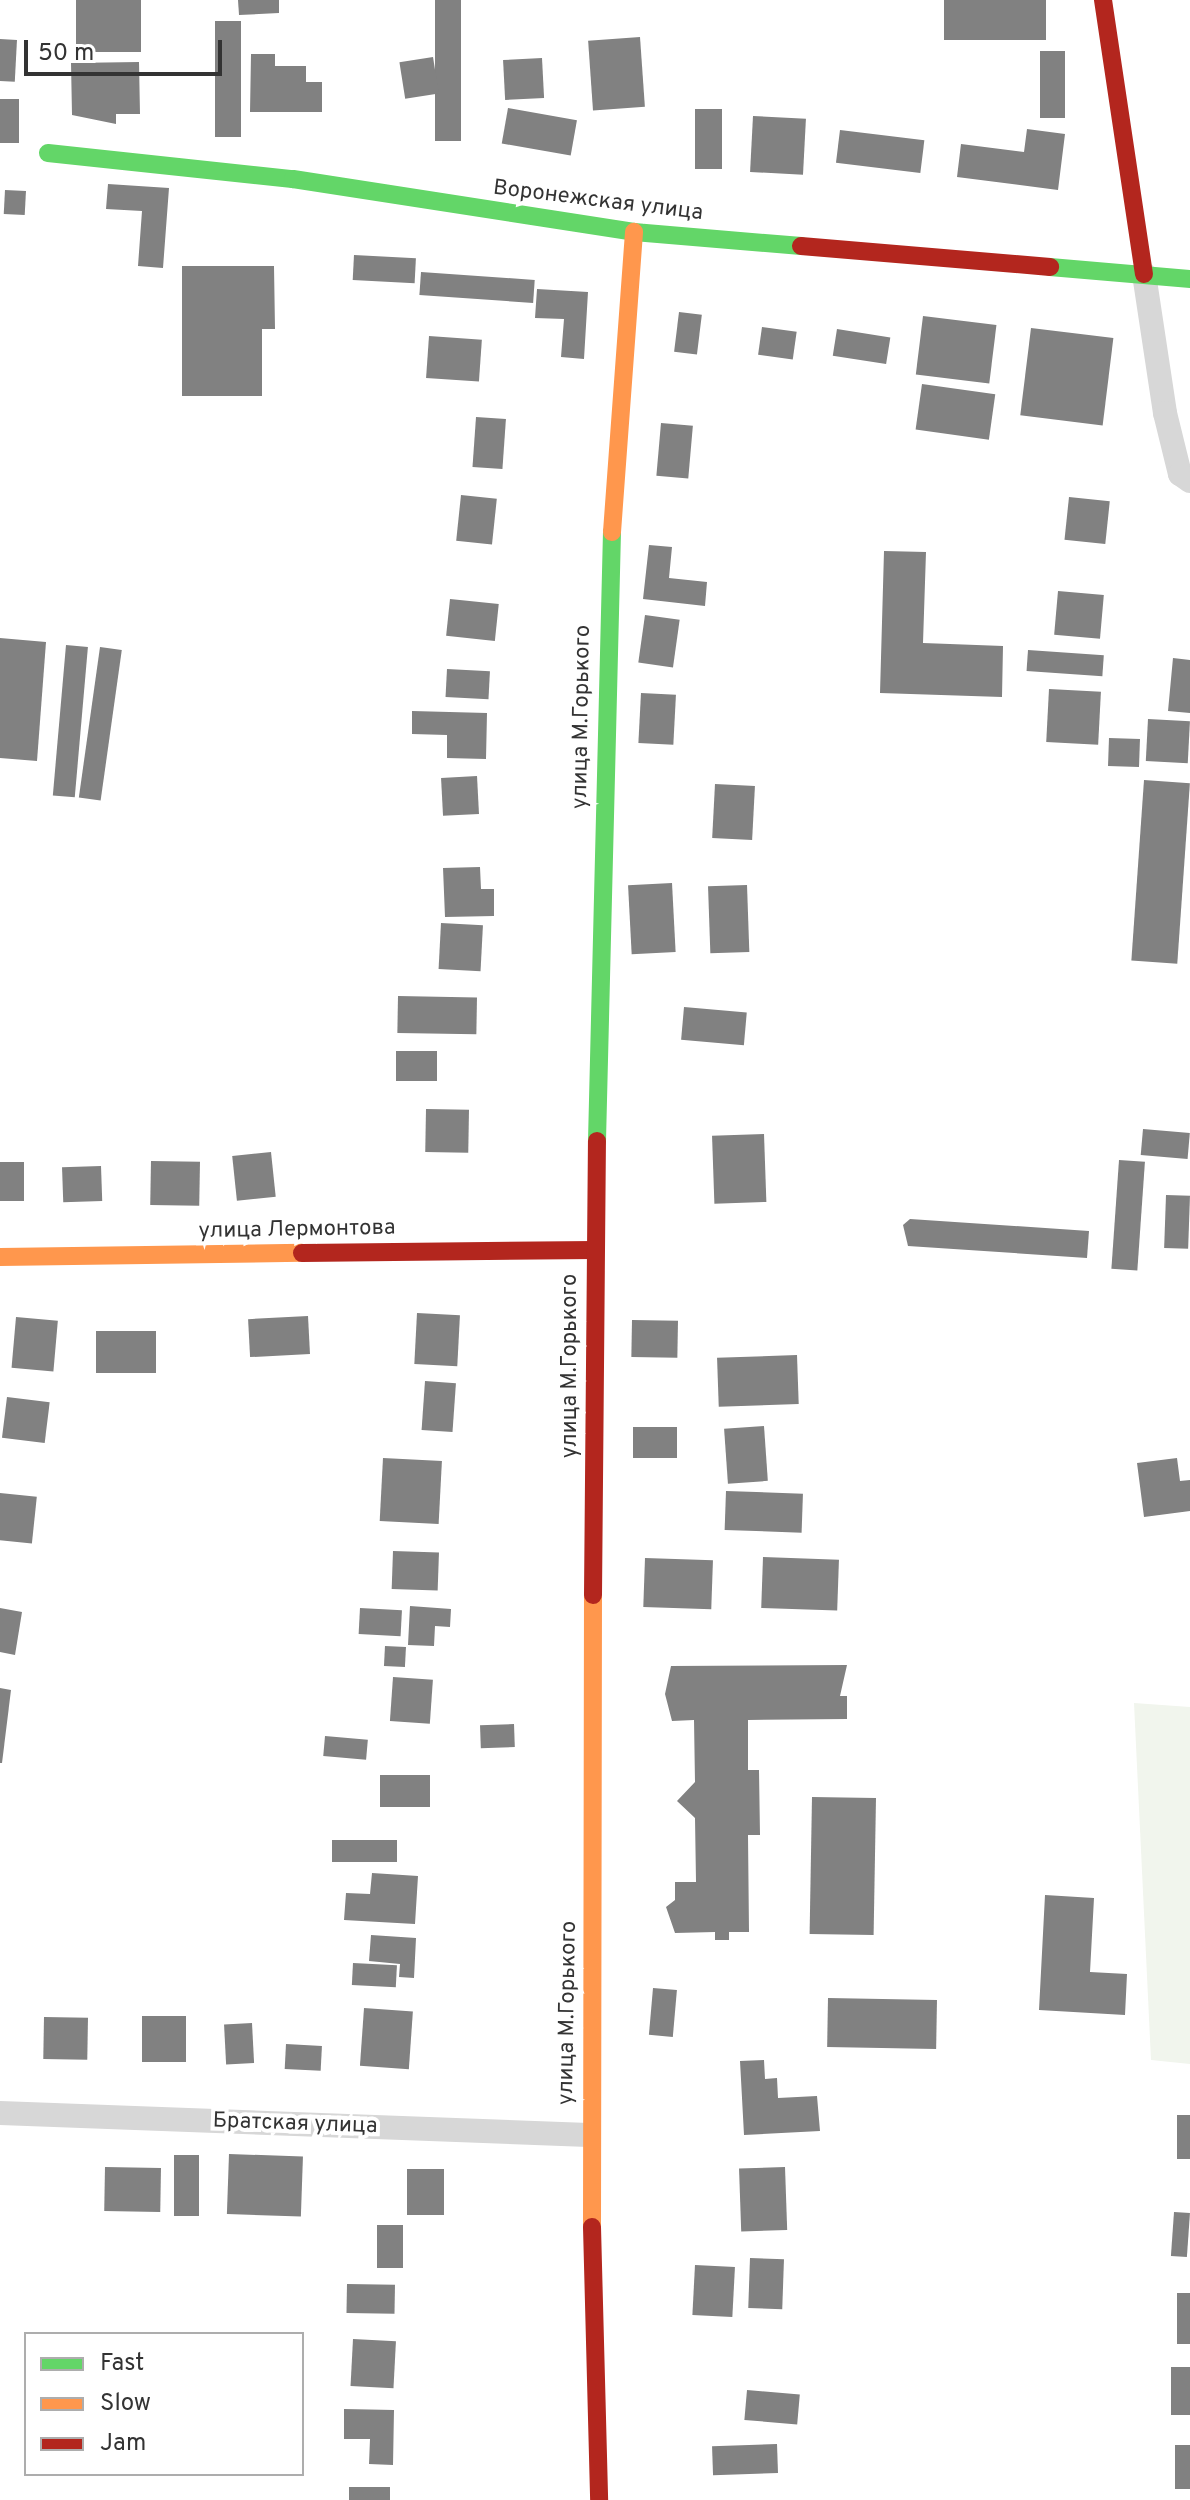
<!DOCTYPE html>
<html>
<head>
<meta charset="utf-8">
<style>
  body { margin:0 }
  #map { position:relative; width:1190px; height:2500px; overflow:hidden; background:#fff; font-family:Overpass,sans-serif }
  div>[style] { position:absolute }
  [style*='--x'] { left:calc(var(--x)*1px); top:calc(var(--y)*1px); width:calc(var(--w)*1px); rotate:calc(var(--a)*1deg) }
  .green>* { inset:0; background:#f1f5ed }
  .building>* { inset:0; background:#818181; transform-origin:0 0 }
  .street>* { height:24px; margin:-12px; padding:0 12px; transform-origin:12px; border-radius:12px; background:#d7d7d7 }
  .fast>* { height:18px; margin:-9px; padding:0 9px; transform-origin:9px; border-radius:9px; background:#63d668 }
  .slow>* { height:18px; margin:-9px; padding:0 9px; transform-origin:9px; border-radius:9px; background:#ff974d }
  .jam>* { height:18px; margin:-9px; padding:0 9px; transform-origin:9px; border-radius:9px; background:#b3261e }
  span { translate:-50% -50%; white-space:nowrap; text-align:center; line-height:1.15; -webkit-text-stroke:8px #fff; paint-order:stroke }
  .street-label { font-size:22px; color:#333 }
  .legend { position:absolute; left:24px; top:2332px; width:280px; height:144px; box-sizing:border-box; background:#fff; border:2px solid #adadad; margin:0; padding:10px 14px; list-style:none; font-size:24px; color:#333 }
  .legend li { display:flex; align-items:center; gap:16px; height:40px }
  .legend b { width:40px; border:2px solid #adadad }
  .scale { position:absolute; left:24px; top:40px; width:198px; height:36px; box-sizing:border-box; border:4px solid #333; border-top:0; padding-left:10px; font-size:24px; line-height:28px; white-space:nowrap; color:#333; -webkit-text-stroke:6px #fff; paint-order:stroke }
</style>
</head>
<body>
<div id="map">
  <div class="green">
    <i style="clip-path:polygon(1134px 1703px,1190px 1707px,1190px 2064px,1151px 2060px)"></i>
  </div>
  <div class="building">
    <i style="left:76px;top:0;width:65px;height:52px"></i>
    <i style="clip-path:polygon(238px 0,279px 0,279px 13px,239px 15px)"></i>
    <i style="left:435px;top:0;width:26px;height:141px"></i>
    <i style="left:944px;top:0;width:102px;height:40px"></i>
    <i style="left:215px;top:21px;width:26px;height:116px"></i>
    <i style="left:640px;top:37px;width:70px;height:52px;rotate:86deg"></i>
    <i style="left:0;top:39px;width:17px;height:42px;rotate:3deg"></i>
    <i style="left:1040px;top:51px;width:25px;height:67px"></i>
    <i style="clip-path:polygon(251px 54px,275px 54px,275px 66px,306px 66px,306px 82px,322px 82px,322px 112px,250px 112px)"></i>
    <i style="left:433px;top:57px;width:37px;height:34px;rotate:81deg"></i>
    <i style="left:542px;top:58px;width:40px;height:39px;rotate:87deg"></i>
    <i style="clip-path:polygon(139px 62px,140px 114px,116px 114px,116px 124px,72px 115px,71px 63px)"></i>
    <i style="left:0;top:99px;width:19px;height:44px"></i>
    <i style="left:508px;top:108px;width:70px;height:36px;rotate:10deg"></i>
    <i style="left:695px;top:109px;width:27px;height:60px"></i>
    <i style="left:753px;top:116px;width:53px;height:56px;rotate:3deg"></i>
    <i style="clip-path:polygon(1027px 129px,1065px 134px,1058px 190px,957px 177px,961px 144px,1024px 152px)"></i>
    <i style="left:840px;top:130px;width:85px;height:33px;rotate:7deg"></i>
    <i style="clip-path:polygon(108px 184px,169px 188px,163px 268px,138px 266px,142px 211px,106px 209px)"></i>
    <i style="left:5px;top:190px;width:21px;height:24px;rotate:3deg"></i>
    <i style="left:354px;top:255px;width:62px;height:25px;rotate:3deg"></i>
    <i style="clip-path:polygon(182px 266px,274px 266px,275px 329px,262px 329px,262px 396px,182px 396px)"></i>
    <i style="left:421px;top:272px;width:114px;height:23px;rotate:4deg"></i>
    <i style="clip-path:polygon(537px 289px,588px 292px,584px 359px,561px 357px,564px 319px,535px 318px)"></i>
    <i style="left:679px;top:312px;width:23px;height:40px;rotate:7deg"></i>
    <i style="left:923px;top:316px;width:74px;height:59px;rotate:7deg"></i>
    <i style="left:762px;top:327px;width:35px;height:28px;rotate:8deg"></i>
    <i style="left:1031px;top:328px;width:83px;height:88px;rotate:7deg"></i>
    <i style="left:837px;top:329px;width:54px;height:27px;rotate:9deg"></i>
    <i style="left:429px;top:336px;width:53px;height:42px;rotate:4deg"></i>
    <i style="left:922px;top:384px;width:74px;height:46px;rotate:8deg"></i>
    <i style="left:476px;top:417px;width:30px;height:50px;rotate:4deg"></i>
    <i style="left:661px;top:423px;width:32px;height:53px;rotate:5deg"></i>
    <i style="left:461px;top:495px;width:36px;height:46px;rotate:6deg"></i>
    <i style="left:1069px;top:497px;width:41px;height:43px;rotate:6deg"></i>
    <i style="clip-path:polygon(649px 545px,672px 547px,669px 578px,707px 582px,705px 606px,643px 599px)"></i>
    <i style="clip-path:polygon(884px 551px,926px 552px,923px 643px,1003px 646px,1002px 697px,880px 693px)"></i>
    <i style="left:1058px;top:591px;width:46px;height:44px;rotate:5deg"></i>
    <i style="left:450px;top:599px;width:49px;height:37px;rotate:6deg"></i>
    <i style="left:645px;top:615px;width:35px;height:48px;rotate:8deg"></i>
    <i style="clip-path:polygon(0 638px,46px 642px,37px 761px,0 758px)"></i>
    <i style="left:66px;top:645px;width:22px;height:151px;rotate:5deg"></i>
    <i style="left:100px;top:647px;width:22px;height:152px;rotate:8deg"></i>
    <i style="left:1028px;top:650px;width:76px;height:21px;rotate:4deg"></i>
    <i style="clip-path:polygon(1173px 658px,1190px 660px,1190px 713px,1168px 711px)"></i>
    <i style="left:447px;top:669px;width:43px;height:28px;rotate:3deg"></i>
    <i style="left:1049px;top:689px;width:52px;height:53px;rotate:3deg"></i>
    <i style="left:641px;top:693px;width:35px;height:50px;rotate:3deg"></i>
    <i style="clip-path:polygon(412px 711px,487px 713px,486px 759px,447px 758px,447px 735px,412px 734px)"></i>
    <i style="left:1148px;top:719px;width:42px;height:42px;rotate:3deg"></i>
    <i style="left:1109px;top:738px;width:31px;height:28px;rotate:2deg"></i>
    <i style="left:477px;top:776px;width:38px;height:36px;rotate:87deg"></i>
    <i style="left:1144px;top:780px;width:46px;height:181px;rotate:4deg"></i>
    <i style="left:715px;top:784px;width:40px;height:54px;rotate:3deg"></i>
    <i style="clip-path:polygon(480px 867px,481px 889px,494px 889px,494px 916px,445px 917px,443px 868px)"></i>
    <i style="left:672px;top:883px;width:69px;height:44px;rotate:87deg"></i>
    <i style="left:747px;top:885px;width:67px;height:39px;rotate:88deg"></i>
    <i style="left:441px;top:923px;width:42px;height:46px;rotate:3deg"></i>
    <i style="left:398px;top:996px;width:79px;height:37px;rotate:1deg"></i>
    <i style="left:684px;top:1007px;width:63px;height:33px;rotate:5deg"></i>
    <i style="left:396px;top:1051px;width:41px;height:30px"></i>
    <i style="left:426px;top:1109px;width:43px;height:43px;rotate:1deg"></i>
    <i style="left:1143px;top:1129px;width:47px;height:26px;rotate:5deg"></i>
    <i style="left:764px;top:1134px;width:68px;height:52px;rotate:88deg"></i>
    <i style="left:271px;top:1152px;width:45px;height:39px;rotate:84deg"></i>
    <i style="left:1119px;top:1160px;width:26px;height:109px;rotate:4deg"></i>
    <i style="left:151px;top:1161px;width:49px;height:44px;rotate:1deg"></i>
    <i style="left:0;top:1162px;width:24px;height:39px"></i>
    <i style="left:101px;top:1166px;width:35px;height:39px;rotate:88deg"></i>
    <i style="left:1166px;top:1195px;width:24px;height:53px;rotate:2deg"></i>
    <i style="clip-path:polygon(910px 1219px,1089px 1231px,1087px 1258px,908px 1246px,903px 1225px)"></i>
    <i style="left:417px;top:1313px;width:43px;height:51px;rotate:3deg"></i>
    <i style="left:308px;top:1316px;width:38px;height:60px;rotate:87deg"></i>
    <i style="left:16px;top:1317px;width:42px;height:51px;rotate:5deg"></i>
    <i style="left:632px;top:1320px;width:46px;height:37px;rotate:1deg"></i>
    <i style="left:96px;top:1331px;width:60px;height:42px"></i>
    <i style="left:797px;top:1355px;width:49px;height:80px;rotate:88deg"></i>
    <i style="left:425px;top:1381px;width:31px;height:49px;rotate:4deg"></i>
    <i style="left:7px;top:1397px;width:43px;height:41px;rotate:7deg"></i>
    <i style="left:764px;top:1426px;width:55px;height:40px;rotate:86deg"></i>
    <i style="left:633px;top:1427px;width:44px;height:31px"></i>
    <i style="left:383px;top:1458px;width:59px;height:63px;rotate:3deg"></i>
    <i style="clip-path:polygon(1177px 1458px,1180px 1481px,1190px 1480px,1190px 1511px,1144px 1517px,1137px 1463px)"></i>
    <i style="left:726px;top:1491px;width:77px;height:39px;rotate:2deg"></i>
    <i style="left:0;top:1493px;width:37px;height:47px;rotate:6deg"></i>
    <i style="left:393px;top:1551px;width:46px;height:38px;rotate:2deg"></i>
    <i style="left:763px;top:1557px;width:76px;height:51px;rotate:2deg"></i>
    <i style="left:645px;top:1558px;width:68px;height:49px;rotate:2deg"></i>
    <i style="clip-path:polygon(410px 1606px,451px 1609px,450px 1627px,435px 1626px,434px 1646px,408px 1645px)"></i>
    <i style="clip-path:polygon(0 1608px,22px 1612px,15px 1655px,0 1652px)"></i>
    <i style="left:360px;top:1608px;width:42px;height:26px;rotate:3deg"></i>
    <i style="left:385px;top:1646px;width:21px;height:20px;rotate:3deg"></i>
    <i style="clip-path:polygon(847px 1665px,840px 1696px,847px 1696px,847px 1719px,748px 1720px,748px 1770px,759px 1770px,760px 1835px,748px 1835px,749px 1932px,729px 1932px,729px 1940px,715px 1940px,715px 1932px,675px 1933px,666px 1907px,675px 1900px,675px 1882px,696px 1882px,695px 1818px,677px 1801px,695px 1782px,694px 1720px,672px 1721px,665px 1694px,671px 1666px)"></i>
    <i style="left:393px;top:1677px;width:40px;height:44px;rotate:4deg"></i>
    <i style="clip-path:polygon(0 1688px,11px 1690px,2px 1763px,0 1763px)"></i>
    <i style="left:514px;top:1724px;width:23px;height:34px;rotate:88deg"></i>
    <i style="left:325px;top:1736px;width:43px;height:20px;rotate:5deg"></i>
    <i style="left:380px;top:1775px;width:50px;height:32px"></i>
    <i style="left:812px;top:1797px;width:64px;height:137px;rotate:1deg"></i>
    <i style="left:332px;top:1840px;width:65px;height:22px"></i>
    <i style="clip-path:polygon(372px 1873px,418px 1876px,415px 1924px,344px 1920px,346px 1893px,370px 1894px)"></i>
    <i style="clip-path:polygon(1045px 1895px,1094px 1898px,1090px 1972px,1127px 1974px,1125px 2015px,1039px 2010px)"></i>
    <i style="clip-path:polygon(371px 1935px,416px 1938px,414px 1978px,399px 1977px,400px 1964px,369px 1961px)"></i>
    <i style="left:353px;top:1963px;width:44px;height:22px;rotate:3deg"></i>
    <i style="left:653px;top:1988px;width:24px;height:47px;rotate:5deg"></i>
    <i style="left:828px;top:1998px;width:109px;height:49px;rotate:1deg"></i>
    <i style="left:364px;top:2008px;width:49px;height:58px;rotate:4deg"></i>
    <i style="left:142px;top:2016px;width:44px;height:46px"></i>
    <i style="left:44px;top:2017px;width:44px;height:42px;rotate:1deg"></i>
    <i style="left:252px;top:2023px;width:40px;height:28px;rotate:87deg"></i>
    <i style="left:286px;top:2044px;width:36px;height:25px;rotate:3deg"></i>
    <i style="clip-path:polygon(764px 2060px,765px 2079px,777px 2078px,778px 2098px,817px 2096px,820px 2131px,744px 2135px,740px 2061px)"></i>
    <i style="left:1177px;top:2115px;width:13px;height:44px"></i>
    <i style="left:229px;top:2154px;width:74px;height:60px;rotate:2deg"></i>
    <i style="left:174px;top:2155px;width:25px;height:61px"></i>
    <i style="left:105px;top:2167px;width:56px;height:44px;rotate:1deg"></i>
    <i style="left:785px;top:2167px;width:63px;height:46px;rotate:88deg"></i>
    <i style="left:407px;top:2169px;width:37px;height:46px"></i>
    <i style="left:1174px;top:2212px;width:16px;height:44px;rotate:4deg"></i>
    <i style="left:377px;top:2225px;width:26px;height:43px"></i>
    <i style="left:750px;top:2258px;width:34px;height:50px;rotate:2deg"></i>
    <i style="left:695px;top:2265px;width:40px;height:50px;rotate:3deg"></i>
    <i style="left:347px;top:2284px;width:48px;height:29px;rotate:1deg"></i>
    <i style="left:1177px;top:2293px;width:13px;height:51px"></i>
    <i style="left:353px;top:2339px;width:43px;height:47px;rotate:3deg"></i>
    <i style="left:1171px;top:2367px;width:19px;height:48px"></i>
    <i style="left:747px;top:2390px;width:53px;height:30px;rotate:5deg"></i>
    <i style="clip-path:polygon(344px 2409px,394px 2410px,393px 2465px,369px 2464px,370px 2439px,344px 2439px)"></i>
    <i style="left:777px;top:2444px;width:29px;height:65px;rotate:88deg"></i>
    <i style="left:1175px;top:2445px;width:15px;height:44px"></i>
    <i style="left:349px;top:2487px;width:41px;height:13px"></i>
  </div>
  <div class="street">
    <i style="--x:1144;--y:274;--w:141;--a:81.4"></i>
    <i style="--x:1165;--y:413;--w:63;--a:76.2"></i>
    <i style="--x:1180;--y:474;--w:12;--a:35"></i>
    <i style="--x:0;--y:2113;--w:589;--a:2.14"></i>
  </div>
  <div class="fast">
    <i style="--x:48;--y:153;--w:246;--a:6.1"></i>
    <i style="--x:293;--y:179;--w:345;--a:8.8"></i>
    <i style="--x:634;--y:232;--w:168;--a:4.8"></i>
    <i style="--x:1050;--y:267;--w:141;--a:4.9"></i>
    <i style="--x:597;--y:1141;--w:609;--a:-88.59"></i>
  </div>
  <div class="slow">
    <i style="--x:612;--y:532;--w:301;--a:-85.8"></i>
    <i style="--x:0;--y:1257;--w:302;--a:-0.8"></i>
    <i style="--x:592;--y:2227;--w:632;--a:-89.91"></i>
  </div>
  <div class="jam">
    <i style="--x:1103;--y:0;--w:277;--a:81.5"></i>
    <i style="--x:801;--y:246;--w:250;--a:4.8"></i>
    <i style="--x:302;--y:1253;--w:293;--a:-0.6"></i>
    <i style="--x:593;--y:1595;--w:454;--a:-89.5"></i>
    <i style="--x:592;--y:2227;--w:273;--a:88.5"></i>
  </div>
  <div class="street-label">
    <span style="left:598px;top:201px;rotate:7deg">Воронежская улица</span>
    <span style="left:582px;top:717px;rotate:-89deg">улица М.Горького</span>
    <span style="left:297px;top:1230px;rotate:-1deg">улица Лермонтова</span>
    <span style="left:571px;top:1366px;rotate:-90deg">улица М.Горького</span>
    <span style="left:568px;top:2013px;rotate:-89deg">улица М.Горького</span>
    <span style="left:295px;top:2124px;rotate:2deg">Братская улица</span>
  </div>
  <ul class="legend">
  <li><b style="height:10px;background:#63d668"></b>Fast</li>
  <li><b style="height:10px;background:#ff974d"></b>Slow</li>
  <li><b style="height:10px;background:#b3261e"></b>Jam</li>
  </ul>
  <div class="scale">50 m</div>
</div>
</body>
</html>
